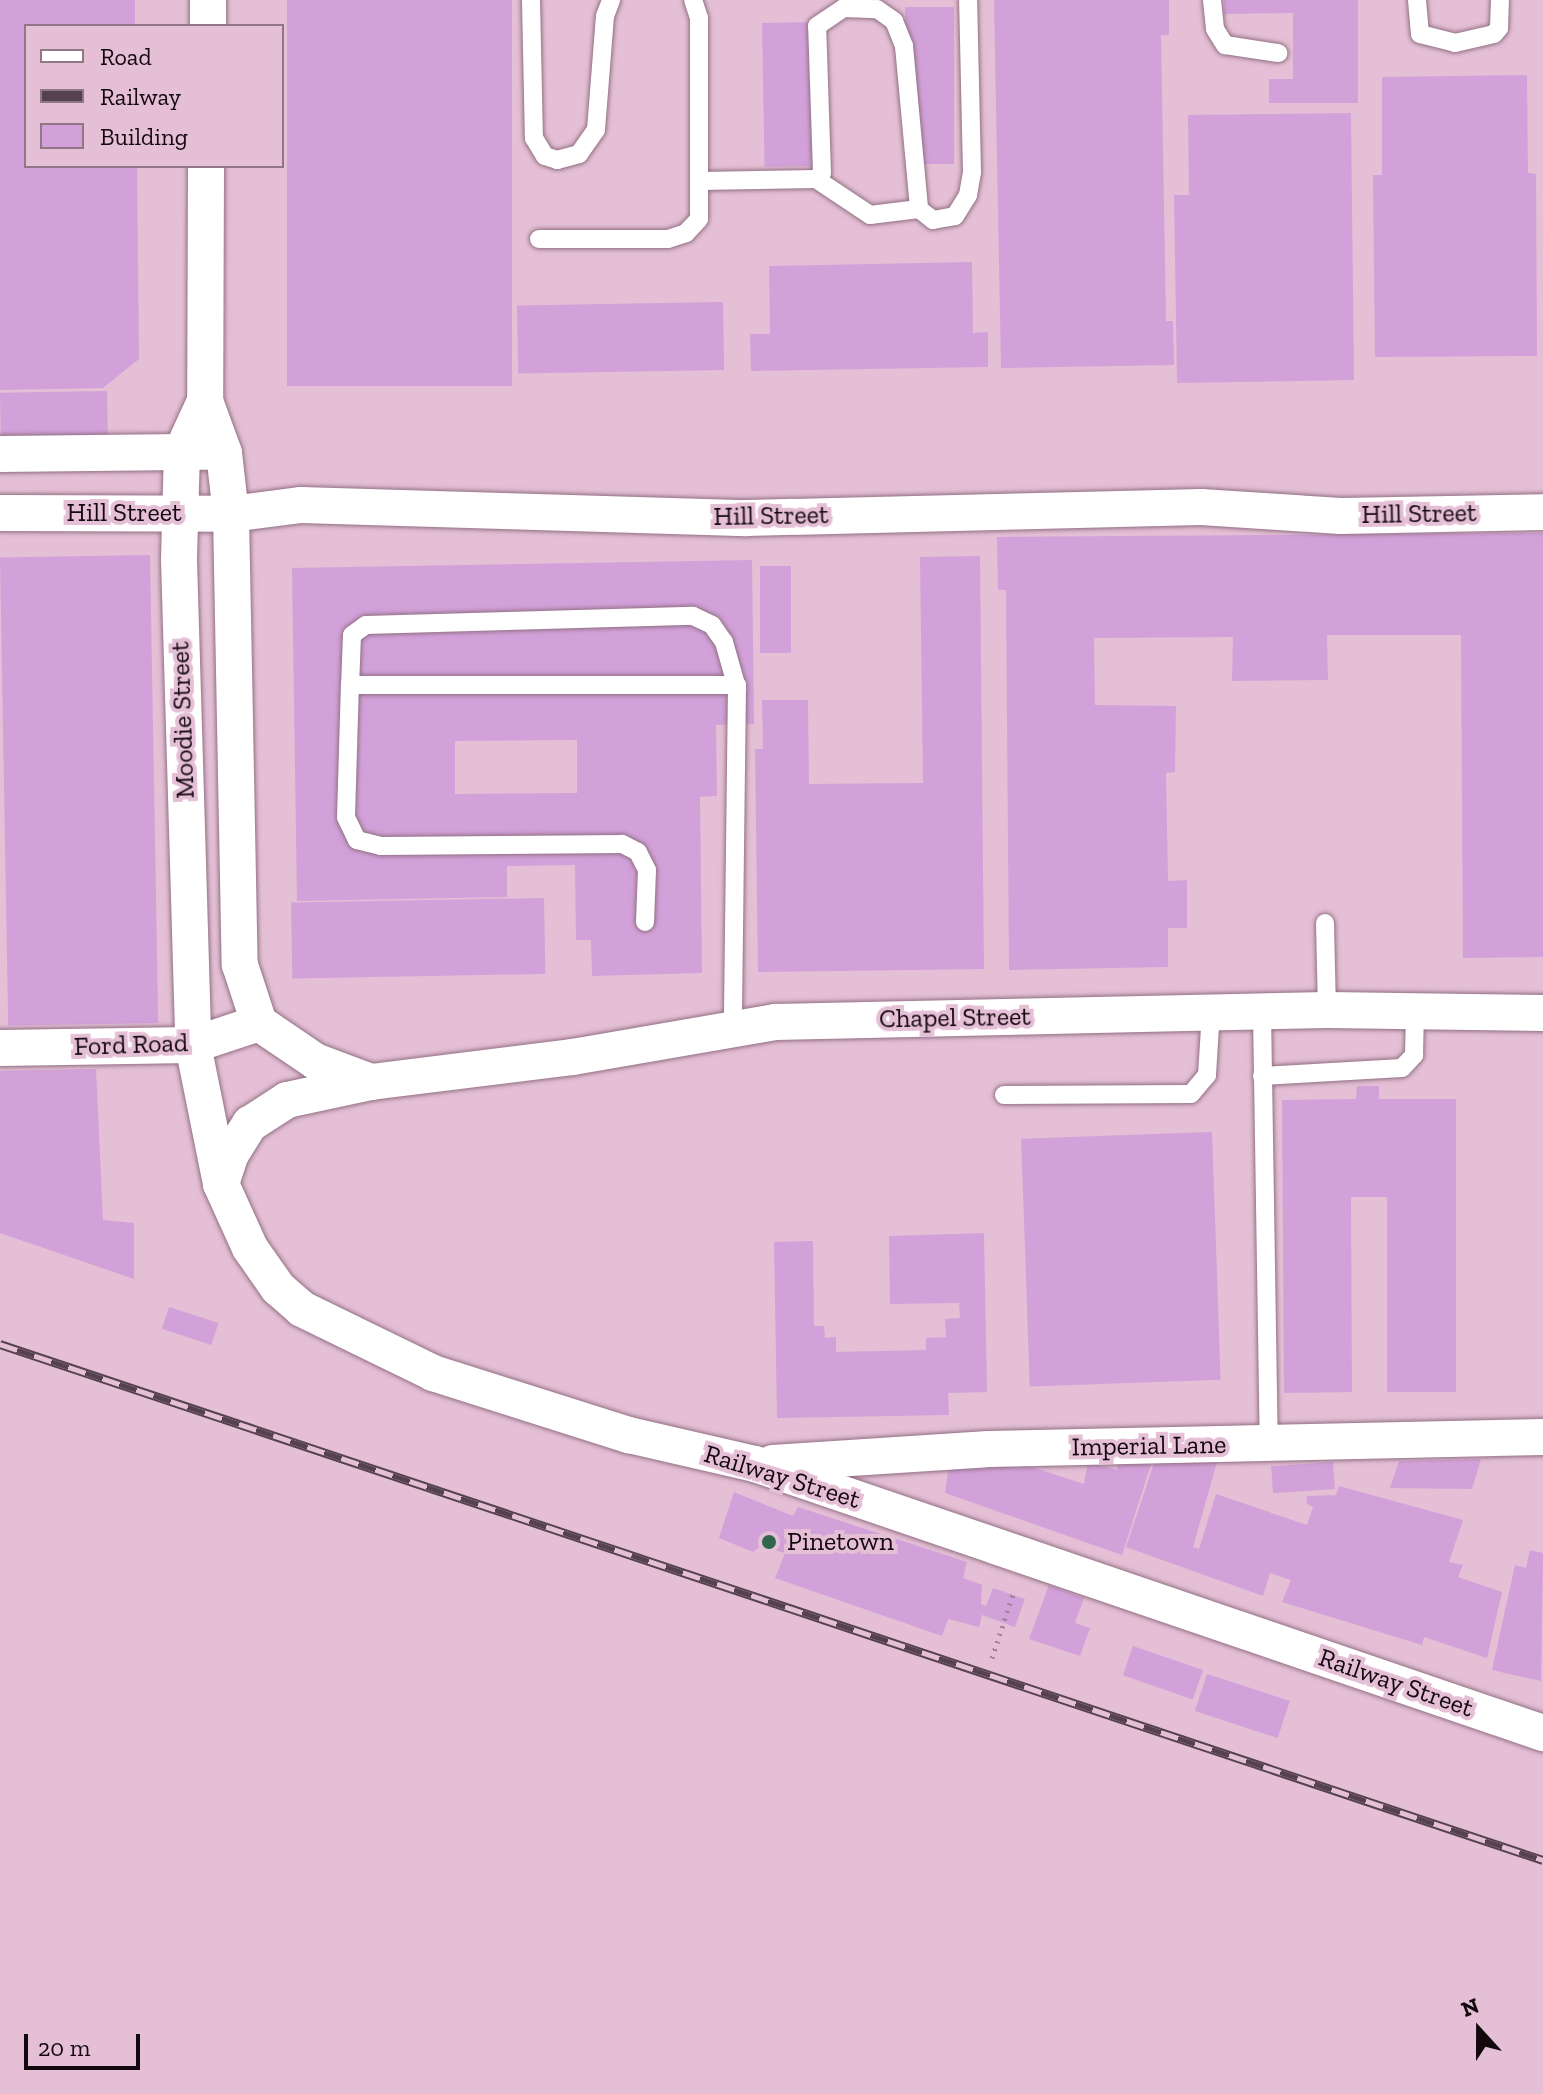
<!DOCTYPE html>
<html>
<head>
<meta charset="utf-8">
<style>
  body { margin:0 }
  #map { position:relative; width:1543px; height:2094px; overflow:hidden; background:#e4bfd5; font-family:"Zilla Slab",serif }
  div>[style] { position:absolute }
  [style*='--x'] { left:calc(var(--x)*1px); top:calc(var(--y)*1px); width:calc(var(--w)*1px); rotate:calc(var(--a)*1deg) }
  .building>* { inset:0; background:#d2a1d9; transform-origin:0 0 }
  .path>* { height:5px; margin-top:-2.5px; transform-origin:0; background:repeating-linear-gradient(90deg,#a18495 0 2px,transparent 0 8px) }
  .roads { filter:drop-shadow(0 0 2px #927084) drop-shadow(0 0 2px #927084) }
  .lane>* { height:18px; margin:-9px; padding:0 9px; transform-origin:9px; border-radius:9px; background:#fff }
  .street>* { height:36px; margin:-18px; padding:0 18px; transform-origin:18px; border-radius:18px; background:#fff }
  .rail>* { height:9px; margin-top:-4.5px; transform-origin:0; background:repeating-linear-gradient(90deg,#e4bfd5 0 18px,#56424e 0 36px); box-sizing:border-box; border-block:2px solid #56424e }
  .dots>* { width:22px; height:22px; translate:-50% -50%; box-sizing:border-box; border:4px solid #e4bfd5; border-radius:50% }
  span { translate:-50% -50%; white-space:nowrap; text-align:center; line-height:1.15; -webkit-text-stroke:8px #e4bfd5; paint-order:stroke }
  .street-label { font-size:26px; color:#14080f }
  .poi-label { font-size:26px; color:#14080f }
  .left { translate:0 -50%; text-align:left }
  .legend { position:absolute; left:24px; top:24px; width:260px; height:144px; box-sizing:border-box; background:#e4bfd5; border:2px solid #917686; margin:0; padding:10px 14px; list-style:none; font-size:24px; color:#14080f }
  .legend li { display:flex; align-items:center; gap:16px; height:40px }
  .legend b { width:40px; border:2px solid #917686 }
  .north { position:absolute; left:1439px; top:1990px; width:80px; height:80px; -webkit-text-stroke:6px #e4bfd5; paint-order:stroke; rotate:339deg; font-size:22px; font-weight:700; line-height:32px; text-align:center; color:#14080f }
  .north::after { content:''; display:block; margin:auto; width:28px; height:36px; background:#14080f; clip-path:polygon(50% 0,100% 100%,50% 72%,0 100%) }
  .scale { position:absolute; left:24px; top:2034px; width:116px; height:36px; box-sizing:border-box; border:4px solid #14080f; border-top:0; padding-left:10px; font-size:24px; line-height:28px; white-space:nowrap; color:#14080f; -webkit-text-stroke:6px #e4bfd5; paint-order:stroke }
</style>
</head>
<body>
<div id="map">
  <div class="building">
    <i style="clip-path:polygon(0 0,135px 0,135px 26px,26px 26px,26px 166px,137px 166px,139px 359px,103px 388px,0 390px)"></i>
    <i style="left:287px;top:0;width:225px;height:386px"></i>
    <i style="clip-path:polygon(994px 0,1169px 0,1169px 35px,1161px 35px,1166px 321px,1173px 321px,1174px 365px,1001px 368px)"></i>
    <i style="clip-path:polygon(1224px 0,1358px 0,1358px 103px,1269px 103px,1269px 79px,1293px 79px,1293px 13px,1224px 14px)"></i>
    <i style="left:954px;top:7px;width:157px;height:49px;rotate:90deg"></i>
    <i style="left:813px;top:22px;width:144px;height:51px;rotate:89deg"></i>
    <i style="clip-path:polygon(1527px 75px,1528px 173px,1536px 174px,1537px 356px,1375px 357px,1373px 175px,1382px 175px,1382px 77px)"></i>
    <i style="clip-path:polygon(1351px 113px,1354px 380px,1177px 383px,1174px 195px,1189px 195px,1188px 115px)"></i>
    <i style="clip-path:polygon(972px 262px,973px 333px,988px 332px,988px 367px,751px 371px,750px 334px,770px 334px,769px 266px)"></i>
    <i style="left:723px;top:302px;width:68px;height:206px;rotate:89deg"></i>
    <i style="left:107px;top:391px;width:50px;height:107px;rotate:89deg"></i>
    <i style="clip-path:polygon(1543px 533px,1543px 957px,1463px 958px,1461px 635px,1327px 635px,1328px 680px,1232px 681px,1233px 637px,1094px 638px,1095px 705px,1176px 706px,1175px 772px,1166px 773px,1168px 881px,1187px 880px,1187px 928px,1168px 928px,1168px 967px,1009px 970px,1006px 590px,998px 590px,997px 537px)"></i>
    <i style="left:150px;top:555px;width:468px;height:150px;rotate:89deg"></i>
    <i style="clip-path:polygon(980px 556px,984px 969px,758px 972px,755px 749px,763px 749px,762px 700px,808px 700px,809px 784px,923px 783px,920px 557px)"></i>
    <i style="clip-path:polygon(evenodd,752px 560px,754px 724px,716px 725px,717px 796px,700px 797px,702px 973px,592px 976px,591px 940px,576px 940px,575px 865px,507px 866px,507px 897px,297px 901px,292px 568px,752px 560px,577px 740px,577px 793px,455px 794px,455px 741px,577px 740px)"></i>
    <i style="left:760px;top:566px;width:31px;height:87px"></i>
    <i style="left:544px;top:898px;width:76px;height:253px;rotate:89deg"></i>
    <i style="clip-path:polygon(96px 1069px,103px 1220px,134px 1223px,134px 1279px,0 1233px,0 1071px)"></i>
    <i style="clip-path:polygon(1357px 1086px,1379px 1086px,1379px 1099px,1456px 1099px,1456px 1392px,1387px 1392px,1387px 1197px,1351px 1197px,1352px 1392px,1284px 1393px,1282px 1100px,1356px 1099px)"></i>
    <i style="left:1212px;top:1132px;width:248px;height:191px;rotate:88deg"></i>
    <i style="clip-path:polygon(984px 1233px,987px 1392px,948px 1393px,949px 1415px,777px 1418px,774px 1242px,813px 1241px,814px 1326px,824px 1326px,825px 1338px,836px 1337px,836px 1352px,926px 1350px,926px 1338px,946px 1337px,945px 1319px,960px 1318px,959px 1303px,890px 1304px,889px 1236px)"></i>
    <i style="left:169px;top:1307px;width:52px;height:23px;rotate:18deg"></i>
    <i style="clip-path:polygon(1481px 1459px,1472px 1489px,1390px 1488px,1399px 1461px)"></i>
    <i style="clip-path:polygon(1119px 1460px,1152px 1461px,1122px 1555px,945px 1493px,949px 1464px,1012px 1463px,1016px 1469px,1019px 1463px,1084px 1484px,1088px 1462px,1117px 1470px)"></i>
    <i style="clip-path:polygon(1217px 1462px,1193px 1547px,1199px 1549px,1216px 1494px,1307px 1525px,1313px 1507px,1306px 1503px,1307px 1496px,1336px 1495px,1339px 1486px,1463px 1520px,1449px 1562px,1463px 1565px,1458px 1577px,1502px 1592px,1487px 1658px,1424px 1637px,1422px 1645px,1282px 1602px,1291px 1580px,1270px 1573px,1263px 1596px,1126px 1547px,1154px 1463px)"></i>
    <i style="left:1333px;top:1462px;width:27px;height:62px;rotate:86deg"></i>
    <i style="clip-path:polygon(734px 1492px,793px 1516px,798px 1507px,967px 1562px,963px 1578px,982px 1585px,981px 1604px,986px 1606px,993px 1588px,1025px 1599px,1015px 1627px,982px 1615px,979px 1627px,948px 1619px,942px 1636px,775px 1578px,785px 1553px,760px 1546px,753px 1552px,719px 1538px)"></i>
    <i style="clip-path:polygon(1530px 1550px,1543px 1553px,1541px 1681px,1492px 1670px,1515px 1565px,1526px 1568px)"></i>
    <i style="clip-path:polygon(1049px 1585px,1084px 1598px,1075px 1623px,1090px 1628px,1080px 1656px,1029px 1639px)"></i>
    <i style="left:1133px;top:1646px;width:74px;height:31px;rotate:19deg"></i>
    <i style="left:1207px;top:1674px;width:87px;height:39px;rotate:18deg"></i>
  </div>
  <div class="path">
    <i style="--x:992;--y:1658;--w:71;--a:-71.8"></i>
  </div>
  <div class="roads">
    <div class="lane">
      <i style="--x:531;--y:0;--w:138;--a:88.8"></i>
      <i style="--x:534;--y:138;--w:21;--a:59"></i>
      <i style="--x:545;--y:156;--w:13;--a:18"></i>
      <i style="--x:557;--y:160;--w:23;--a:-15"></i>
      <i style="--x:579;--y:154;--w:29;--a:-55"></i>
      <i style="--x:596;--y:130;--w:114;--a:-85.5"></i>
      <i style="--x:605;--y:16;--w:17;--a:-69"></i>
      <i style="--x:1212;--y:0;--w:29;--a:84"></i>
      <i style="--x:1215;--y:29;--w:19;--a:58"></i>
      <i style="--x:1225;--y:45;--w:54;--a:8.6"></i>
      <i style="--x:1417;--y:0;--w:34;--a:85"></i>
      <i style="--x:1420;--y:34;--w:36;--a:14"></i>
      <i style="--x:1455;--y:43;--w:40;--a:-13"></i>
      <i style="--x:1494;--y:34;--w:8;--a:-50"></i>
      <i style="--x:1499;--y:28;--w:28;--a:-88"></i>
      <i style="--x:816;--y:179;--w:65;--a:33.7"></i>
      <i style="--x:870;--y:215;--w:49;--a:-7"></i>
      <i style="--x:700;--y:181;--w:116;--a:-1"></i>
      <i style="--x:816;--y:179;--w:8;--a:-45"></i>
      <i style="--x:822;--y:173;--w:147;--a:-91.9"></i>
      <i style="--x:817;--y:26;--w:32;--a:-34"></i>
      <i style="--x:844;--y:8;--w:33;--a:2"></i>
      <i style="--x:877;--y:9;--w:21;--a:35"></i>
      <i style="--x:894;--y:21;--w:27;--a:68"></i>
      <i style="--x:904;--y:46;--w:164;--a:84.7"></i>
      <i style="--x:919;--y:209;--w:18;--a:38"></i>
      <i style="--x:933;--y:220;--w:22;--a:-10"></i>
      <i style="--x:955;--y:216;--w:25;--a:-58"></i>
      <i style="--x:968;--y:195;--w:23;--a:-80"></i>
      <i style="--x:972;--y:172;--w:172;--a:-91.3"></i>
      <i style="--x:539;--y:239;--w:129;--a:0"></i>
      <i style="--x:668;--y:239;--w:19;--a:-18"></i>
      <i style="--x:686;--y:233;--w:19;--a:-47"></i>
      <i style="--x:699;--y:219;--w:201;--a:-90"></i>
      <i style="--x:699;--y:18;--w:19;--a:-108"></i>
      <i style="--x:350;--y:687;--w:52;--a:-87.8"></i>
      <i style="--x:352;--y:635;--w:17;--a:-36"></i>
      <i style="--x:366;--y:625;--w:327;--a:-1.6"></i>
      <i style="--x:693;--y:616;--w:21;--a:25"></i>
      <i style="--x:712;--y:625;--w:21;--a:55"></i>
      <i style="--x:724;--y:642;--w:48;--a:74.2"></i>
      <i style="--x:645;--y:922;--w:52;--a:-87.8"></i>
      <i style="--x:647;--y:870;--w:20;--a:-117"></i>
      <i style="--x:638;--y:852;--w:18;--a:-153"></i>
      <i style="--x:622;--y:844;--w:241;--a:179.5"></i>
      <i style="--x:381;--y:846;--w:25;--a:-166"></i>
      <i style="--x:357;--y:840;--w:25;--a:-116"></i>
      <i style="--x:346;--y:817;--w:132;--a:-88.3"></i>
      <i style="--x:350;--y:685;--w:387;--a:0"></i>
      <i style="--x:737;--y:685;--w:344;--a:90.7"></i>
      <i style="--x:1325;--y:923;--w:87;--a:88.7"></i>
      <i style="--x:1262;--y:1012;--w:432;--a:89.1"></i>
      <i style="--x:1262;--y:1076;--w:140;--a:-3.3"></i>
      <i style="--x:1402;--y:1068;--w:18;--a:-47"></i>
      <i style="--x:1414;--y:1055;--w:44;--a:-88.7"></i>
      <i style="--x:1004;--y:1095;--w:187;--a:-0.3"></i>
      <i style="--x:1191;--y:1094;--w:25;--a:-50"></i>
      <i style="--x:1207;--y:1075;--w:63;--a:-86.4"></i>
    </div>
    <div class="street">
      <i style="--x:208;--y:26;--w:26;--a:-90"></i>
      <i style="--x:206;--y:166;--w:235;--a:90.2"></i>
      <i style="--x:205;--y:401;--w:55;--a:69.9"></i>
      <i style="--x:224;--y:453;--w:61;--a:83.5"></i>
      <i style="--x:231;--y:514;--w:451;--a:88.9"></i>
      <i style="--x:240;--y:965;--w:61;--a:71.9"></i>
      <i style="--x:259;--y:1023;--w:68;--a:34.2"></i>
      <i style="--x:315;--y:1061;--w:60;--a:20.6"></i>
      <i style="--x:205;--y:401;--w:55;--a:114.7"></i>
      <i style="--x:182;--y:451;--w:109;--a:91.6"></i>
      <i style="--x:179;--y:560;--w:485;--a:88.3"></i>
      <i style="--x:193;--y:1045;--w:142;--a:78.6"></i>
      <i style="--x:221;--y:1184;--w:70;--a:65.6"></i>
      <i style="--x:250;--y:1248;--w:49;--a:55"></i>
      <i style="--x:278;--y:1288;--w:32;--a:41"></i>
      <i style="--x:302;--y:1309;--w:146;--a:26"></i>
      <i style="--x:433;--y:1373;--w:206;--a:17.6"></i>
      <i style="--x:629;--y:1435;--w:129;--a:13"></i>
      <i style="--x:755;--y:1464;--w:833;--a:18.85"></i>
      <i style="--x:0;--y:454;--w:206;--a:-0.6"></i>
      <i style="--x:0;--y:513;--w:231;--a:0.2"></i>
      <i style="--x:231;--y:514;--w:71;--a:-7.3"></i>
      <i style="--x:301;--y:505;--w:446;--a:1.7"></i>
      <i style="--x:747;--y:518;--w:454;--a:-1.4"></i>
      <i style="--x:1201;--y:507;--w:140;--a:3.7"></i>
      <i style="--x:1341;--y:516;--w:202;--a:-1.1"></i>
      <i style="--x:0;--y:1048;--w:193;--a:-0.9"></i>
      <i style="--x:193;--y:1045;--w:70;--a:-18.4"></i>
      <i style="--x:221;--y:1184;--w:32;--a:-72"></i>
      <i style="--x:231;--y:1154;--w:36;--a:-58"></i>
      <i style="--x:250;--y:1124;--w:44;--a:-33"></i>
      <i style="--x:287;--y:1100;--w:86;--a:-12.1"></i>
      <i style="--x:371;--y:1082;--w:204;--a:-7.1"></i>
      <i style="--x:573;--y:1057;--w:205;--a:-9.8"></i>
      <i style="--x:775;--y:1022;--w:552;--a:-1.25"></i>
      <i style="--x:1327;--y:1010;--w:216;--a:0.8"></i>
      <i style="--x:773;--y:1463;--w:216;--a:-3.7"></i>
      <i style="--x:989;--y:1449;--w:554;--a:-1.24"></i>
    </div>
  </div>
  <div class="rail">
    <i style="--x:0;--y:1344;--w:1627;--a:18.49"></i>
  </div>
  <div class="dots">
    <i style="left:769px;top:1542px;background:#2f674e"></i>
  </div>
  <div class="street-label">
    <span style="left:124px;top:513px">Hill Street</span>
    <span style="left:1419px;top:514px;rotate:-1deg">Hill Street</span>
    <span style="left:771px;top:516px;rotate:-1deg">Hill Street</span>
    <span style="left:183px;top:720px;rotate:-92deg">Moodie Street</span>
    <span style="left:955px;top:1018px;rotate:-1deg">Chapel Street</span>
    <span style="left:131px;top:1045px;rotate:-2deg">Ford Road</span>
    <span style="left:1149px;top:1446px;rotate:-1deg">Imperial Lane</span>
    <span style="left:782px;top:1477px;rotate:17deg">Railway Street</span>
    <span style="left:1396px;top:1683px;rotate:19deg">Railway Street</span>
  </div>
  <div class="poi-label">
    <span class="left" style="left:787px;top:1542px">Pinetown</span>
  </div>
  <ul class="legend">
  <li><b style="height:10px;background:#fff"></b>Road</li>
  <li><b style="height:10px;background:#56424e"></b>Railway</li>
  <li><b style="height:22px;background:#d2a1d9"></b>Building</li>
  </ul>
  <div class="north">N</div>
  <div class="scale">20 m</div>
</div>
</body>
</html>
